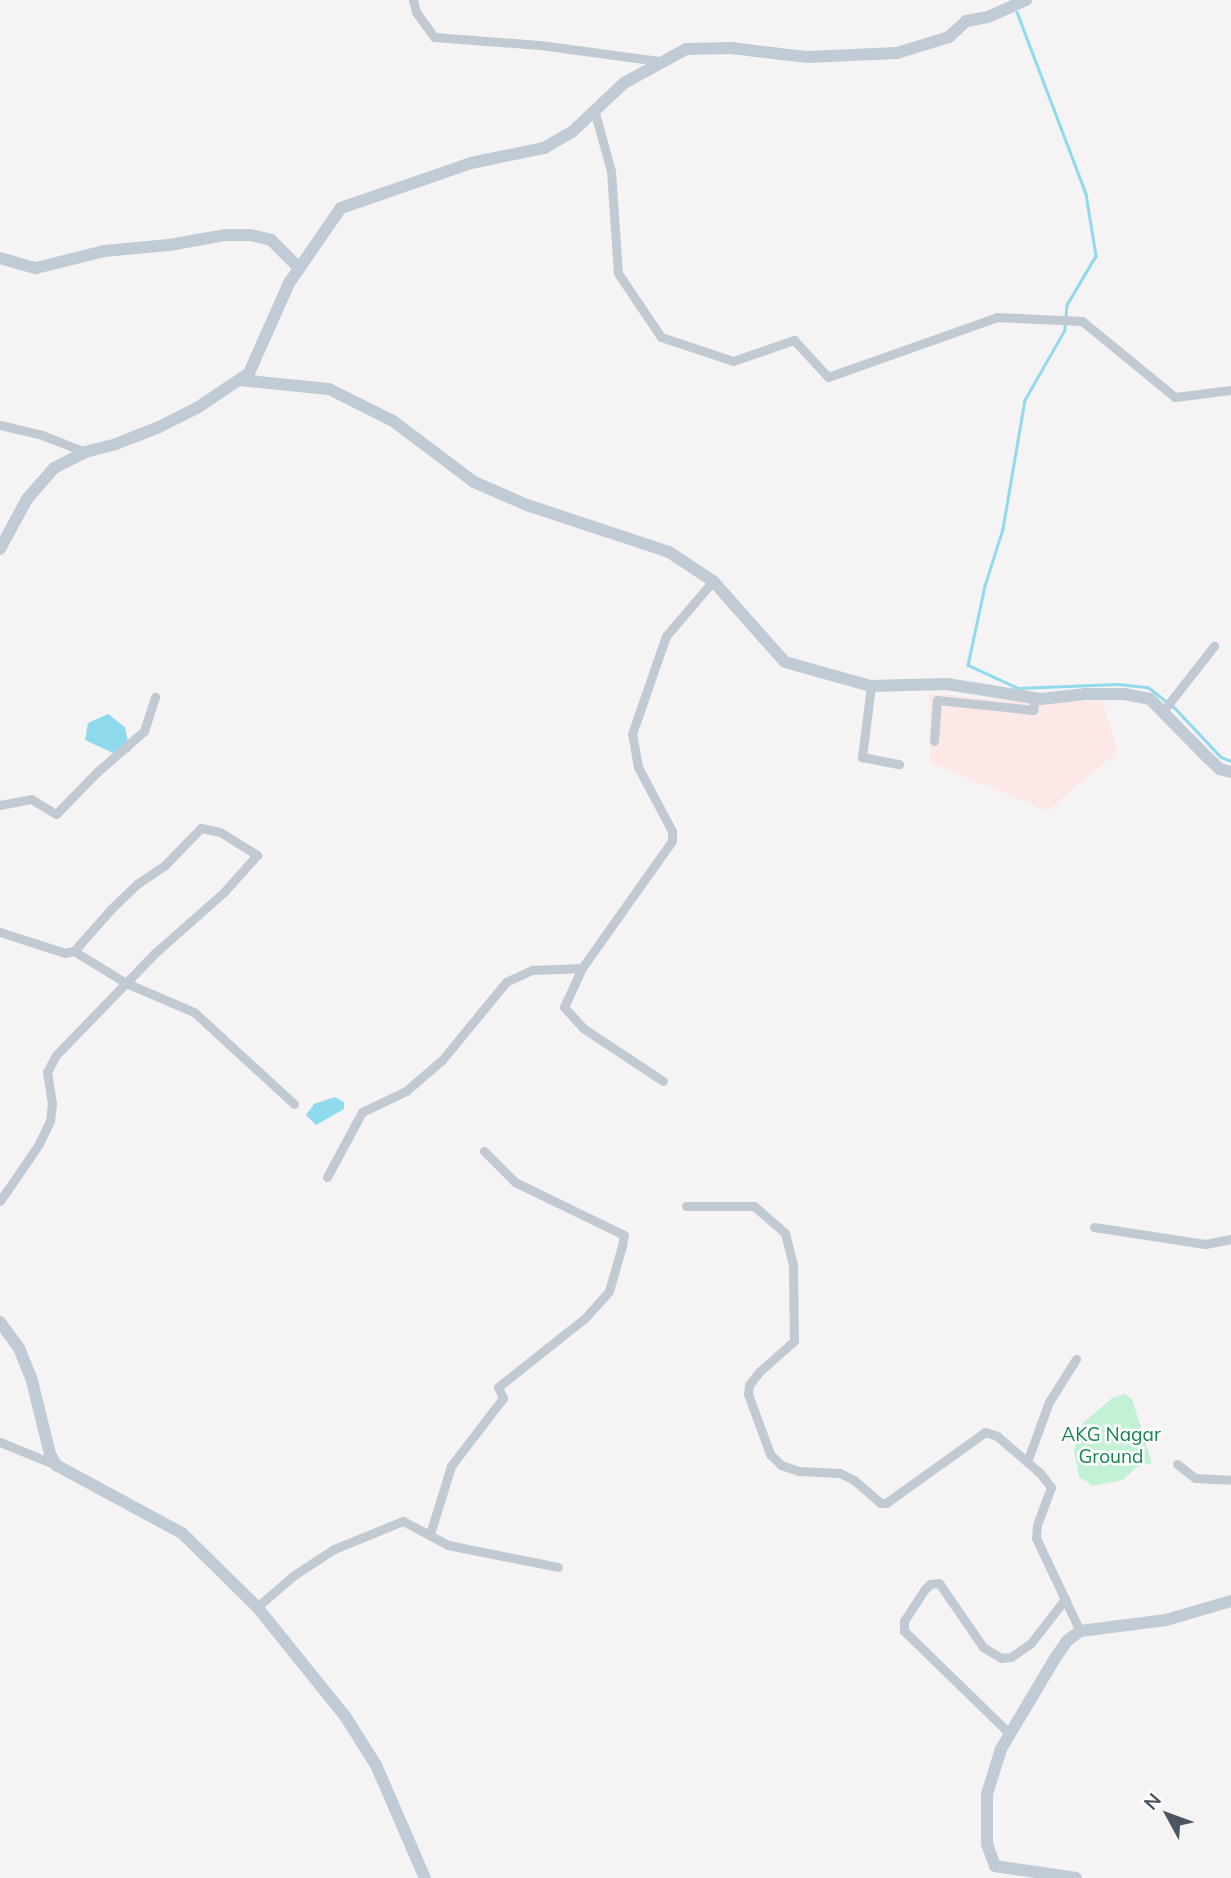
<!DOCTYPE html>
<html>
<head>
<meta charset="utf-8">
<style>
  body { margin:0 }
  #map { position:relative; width:1231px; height:1878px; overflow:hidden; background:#f5f3f3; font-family:Mulish,sans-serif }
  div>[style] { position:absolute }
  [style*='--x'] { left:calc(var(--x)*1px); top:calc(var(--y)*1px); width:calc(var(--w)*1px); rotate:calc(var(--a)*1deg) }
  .medical>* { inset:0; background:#fce8e6 }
  .green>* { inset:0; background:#c3f1d5 }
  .water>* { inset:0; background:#90daee }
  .stream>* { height:2.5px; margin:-1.25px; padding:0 1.25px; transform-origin:1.25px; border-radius:1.25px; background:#90daee }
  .street>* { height:9px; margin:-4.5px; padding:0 4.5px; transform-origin:4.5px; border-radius:4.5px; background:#c1cad2 }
  .secondary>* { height:12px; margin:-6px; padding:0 6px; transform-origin:6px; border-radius:6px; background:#c1cbd6 }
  span { translate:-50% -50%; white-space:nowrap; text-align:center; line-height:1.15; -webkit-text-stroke:5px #fff; paint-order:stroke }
  .park-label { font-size:19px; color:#17864f }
  .north { position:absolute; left:1133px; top:1780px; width:70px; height:70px; -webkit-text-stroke:5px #fff; paint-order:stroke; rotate:311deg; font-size:19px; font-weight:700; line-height:28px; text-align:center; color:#4a5661 }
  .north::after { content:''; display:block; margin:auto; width:24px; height:32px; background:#4a5661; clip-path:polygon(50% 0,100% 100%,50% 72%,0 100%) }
</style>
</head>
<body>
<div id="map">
  <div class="medical">
    <i style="clip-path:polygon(937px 694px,1041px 704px,1102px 700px,1118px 751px,1048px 811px,930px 763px,930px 695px)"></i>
  </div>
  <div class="green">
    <i style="clip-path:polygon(1125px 1394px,1132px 1399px,1152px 1463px,1137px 1467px,1123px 1480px,1093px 1486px,1079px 1477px,1074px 1450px,1082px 1424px,1112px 1398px)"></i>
  </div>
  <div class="water">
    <i style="clip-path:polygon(108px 714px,125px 727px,130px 752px,115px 754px,85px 740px,88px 723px)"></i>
    <i style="clip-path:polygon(335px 1097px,344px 1102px,344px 1109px,316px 1125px,306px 1115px,314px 1104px)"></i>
  </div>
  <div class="stream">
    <i style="--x:1017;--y:12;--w:195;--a:69.2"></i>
    <i style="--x:1086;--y:194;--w:63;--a:80.8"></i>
    <i style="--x:1096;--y:256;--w:57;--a:120.6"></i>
    <i style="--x:1067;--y:305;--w:11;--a:95"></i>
    <i style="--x:1065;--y:323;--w:7;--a:90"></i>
    <i style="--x:1065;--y:330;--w:81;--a:119.7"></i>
    <i style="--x:1025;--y:400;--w:131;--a:99.7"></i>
    <i style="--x:1003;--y:529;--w:60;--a:107.5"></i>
    <i style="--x:985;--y:586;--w:81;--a:102.1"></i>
    <i style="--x:968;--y:665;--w:55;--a:24.7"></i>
    <i style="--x:1018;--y:688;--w:100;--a:-2.3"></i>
    <i style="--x:1118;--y:684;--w:30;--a:6"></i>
    <i style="--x:1148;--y:687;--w:34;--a:38"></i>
    <i style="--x:1175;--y:708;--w:67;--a:46.8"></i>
    <i style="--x:1221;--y:757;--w:11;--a:22"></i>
  </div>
  <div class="street">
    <i style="--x:413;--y:0;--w:12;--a:76"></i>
    <i style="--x:416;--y:12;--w:31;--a:54"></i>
    <i style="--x:434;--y:37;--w:106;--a:4.3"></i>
    <i style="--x:540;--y:45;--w:120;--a:7.7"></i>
    <i style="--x:595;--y:113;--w:60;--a:74.6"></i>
    <i style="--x:611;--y:171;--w:102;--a:86.1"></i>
    <i style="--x:618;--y:273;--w:77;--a:56.1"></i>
    <i style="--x:661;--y:337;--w:76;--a:18.4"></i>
    <i style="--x:733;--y:361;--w:65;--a:-19"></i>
    <i style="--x:794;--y:340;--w:50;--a:47.4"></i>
    <i style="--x:828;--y:377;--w:179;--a:-19.5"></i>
    <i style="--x:997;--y:317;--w:85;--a:2.7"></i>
    <i style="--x:1082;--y:321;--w:120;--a:39.3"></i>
    <i style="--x:1175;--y:397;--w:56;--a:-7.1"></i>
    <i style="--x:0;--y:425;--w:43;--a:13.4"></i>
    <i style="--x:42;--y:435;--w:46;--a:21.6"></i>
    <i style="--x:871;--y:686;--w:72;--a:97.2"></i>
    <i style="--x:862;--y:757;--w:38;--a:11"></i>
    <i style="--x:1163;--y:711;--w:83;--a:-51.9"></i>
    <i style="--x:934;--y:741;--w:41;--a:-85.8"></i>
    <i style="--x:937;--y:700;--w:97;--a:5.9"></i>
    <i style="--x:1033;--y:710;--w:12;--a:-81"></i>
    <i style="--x:0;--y:805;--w:32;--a:-11"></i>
    <i style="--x:31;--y:799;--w:29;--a:31"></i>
    <i style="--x:56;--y:814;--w:59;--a:-45.7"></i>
    <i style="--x:97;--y:772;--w:62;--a:-41.1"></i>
    <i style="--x:144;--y:731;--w:36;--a:-72"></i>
    <i style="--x:0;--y:932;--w:68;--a:17.9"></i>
    <i style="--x:65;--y:953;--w:9;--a:-13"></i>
    <i style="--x:74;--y:951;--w:56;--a:-48.6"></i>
    <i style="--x:111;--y:909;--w:36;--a:-44"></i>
    <i style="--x:137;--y:884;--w:34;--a:-34"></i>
    <i style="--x:165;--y:865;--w:52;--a:-45.8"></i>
    <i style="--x:201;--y:828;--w:19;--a:12"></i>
    <i style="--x:220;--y:832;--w:44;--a:31.9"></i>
    <i style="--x:257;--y:855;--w:50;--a:131.7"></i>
    <i style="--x:224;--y:892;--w:92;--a:138.5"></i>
    <i style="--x:155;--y:953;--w:142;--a:134.1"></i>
    <i style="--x:56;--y:1055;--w:19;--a:118"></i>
    <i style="--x:47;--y:1072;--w:31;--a:81"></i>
    <i style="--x:52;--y:1103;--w:18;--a:96"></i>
    <i style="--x:50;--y:1121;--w:25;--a:116"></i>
    <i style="--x:39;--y:1144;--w:69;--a:124.4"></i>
    <i style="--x:74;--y:951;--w:61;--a:31.6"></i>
    <i style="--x:126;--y:983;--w:74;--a:23.1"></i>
    <i style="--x:194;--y:1012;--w:136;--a:42.6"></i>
    <i style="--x:663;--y:1081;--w:96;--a:-146.5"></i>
    <i style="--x:583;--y:1028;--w:28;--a:-132"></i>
    <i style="--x:564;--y:1007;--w:43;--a:-65.2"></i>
    <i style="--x:582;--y:968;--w:156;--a:-54.7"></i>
    <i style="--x:672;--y:841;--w:10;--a:-90"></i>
    <i style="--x:672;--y:831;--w:72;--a:-118"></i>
    <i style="--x:638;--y:767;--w:34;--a:-100"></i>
    <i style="--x:632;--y:734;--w:104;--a:-70.9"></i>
    <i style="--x:666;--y:636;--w:72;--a:-49.5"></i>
    <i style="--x:327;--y:1177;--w:74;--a:-61.7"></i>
    <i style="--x:362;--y:1112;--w:49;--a:-25.5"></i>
    <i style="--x:406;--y:1091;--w:48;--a:-40.7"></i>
    <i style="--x:442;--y:1060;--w:101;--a:-50.6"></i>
    <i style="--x:506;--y:982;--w:29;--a:-25"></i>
    <i style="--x:532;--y:970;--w:50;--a:-2.3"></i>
    <i style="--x:686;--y:1206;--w:68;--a:0"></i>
    <i style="--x:754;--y:1206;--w:41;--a:41.1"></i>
    <i style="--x:785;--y:1233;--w:32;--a:76"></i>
    <i style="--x:793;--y:1264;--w:77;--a:89.3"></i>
    <i style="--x:794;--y:1341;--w:47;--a:138.5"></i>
    <i style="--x:759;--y:1372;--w:16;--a:128"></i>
    <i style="--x:749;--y:1385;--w:9;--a:96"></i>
    <i style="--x:748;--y:1394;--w:64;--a:69.9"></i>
    <i style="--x:770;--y:1454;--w:16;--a:45"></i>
    <i style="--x:781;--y:1465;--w:18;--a:19"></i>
    <i style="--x:798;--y:1471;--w:42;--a:2.7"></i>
    <i style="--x:840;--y:1473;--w:16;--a:27"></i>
    <i style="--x:854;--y:1480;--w:35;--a:41"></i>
    <i style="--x:880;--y:1503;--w:6;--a:0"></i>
    <i style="--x:886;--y:1503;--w:122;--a:-35.6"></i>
    <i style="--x:985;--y:1432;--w:13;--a:18"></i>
    <i style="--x:997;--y:1436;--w:57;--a:40.7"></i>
    <i style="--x:1040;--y:1473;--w:18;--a:52"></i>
    <i style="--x:1051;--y:1487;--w:40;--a:110.2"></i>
    <i style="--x:1037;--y:1525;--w:13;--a:94"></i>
    <i style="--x:1036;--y:1538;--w:103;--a:64.7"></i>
    <i style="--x:1094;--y:1227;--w:112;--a:8.7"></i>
    <i style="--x:1205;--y:1244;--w:26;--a:-11"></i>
    <i style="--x:0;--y:1442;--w:61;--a:22.3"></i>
    <i style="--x:1027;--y:1462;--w:64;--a:-69.9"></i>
    <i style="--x:1049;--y:1402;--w:51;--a:-57.9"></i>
    <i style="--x:1177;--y:1464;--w:23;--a:38"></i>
    <i style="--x:1195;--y:1478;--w:36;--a:3"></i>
    <i style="--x:430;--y:1534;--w:71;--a:-72.8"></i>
    <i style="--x:451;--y:1466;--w:86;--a:-52.6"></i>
    <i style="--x:503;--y:1398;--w:12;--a:-114"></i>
    <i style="--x:498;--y:1387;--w:111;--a:-38.4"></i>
    <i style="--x:585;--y:1318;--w:36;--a:-48"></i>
    <i style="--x:609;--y:1291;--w:47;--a:-73.9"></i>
    <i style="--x:622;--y:1246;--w:11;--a:-80"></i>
    <i style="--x:624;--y:1235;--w:121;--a:-154.1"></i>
    <i style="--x:515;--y:1182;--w:44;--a:-135"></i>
    <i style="--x:257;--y:1607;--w:48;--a:-40.7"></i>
    <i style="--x:293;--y:1576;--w:49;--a:-33.4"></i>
    <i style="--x:334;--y:1549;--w:74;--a:-22.1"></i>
    <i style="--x:403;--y:1521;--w:51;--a:28.1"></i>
    <i style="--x:448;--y:1545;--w:112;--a:11.3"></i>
    <i style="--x:1010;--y:1734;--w:148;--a:-135.8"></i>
    <i style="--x:904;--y:1631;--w:10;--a:-90"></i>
    <i style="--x:904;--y:1621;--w:38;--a:-57"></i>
    <i style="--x:925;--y:1589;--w:7;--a:-45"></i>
    <i style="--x:930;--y:1584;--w:9;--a:-6"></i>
    <i style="--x:939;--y:1583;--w:78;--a:55.5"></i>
    <i style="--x:983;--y:1647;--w:21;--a:31"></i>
    <i style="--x:1001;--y:1658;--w:10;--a:-6"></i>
    <i style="--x:1011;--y:1657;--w:24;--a:-35"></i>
    <i style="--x:1031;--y:1643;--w:56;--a:-52.3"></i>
  </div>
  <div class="secondary">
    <i style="--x:0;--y:258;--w:37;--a:16"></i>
    <i style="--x:36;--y:268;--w:70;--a:-14"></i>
    <i style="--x:104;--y:251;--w:65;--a:-5.3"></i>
    <i style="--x:169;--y:245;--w:58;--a:-10"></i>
    <i style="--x:226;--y:235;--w:24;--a:0"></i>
    <i style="--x:250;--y:235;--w:22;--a:13"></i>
    <i style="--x:271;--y:240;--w:40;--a:45"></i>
    <i style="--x:240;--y:380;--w:89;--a:5.8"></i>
    <i style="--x:329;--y:389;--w:72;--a:26.6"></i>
    <i style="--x:393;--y:421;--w:101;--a:37"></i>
    <i style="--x:474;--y:482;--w:58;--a:23.5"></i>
    <i style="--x:527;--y:505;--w:150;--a:18.3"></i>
    <i style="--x:669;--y:552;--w:53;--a:33.4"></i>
    <i style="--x:713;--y:581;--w:108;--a:48.4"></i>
    <i style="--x:785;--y:662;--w:89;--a:15.6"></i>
    <i style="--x:871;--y:686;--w:76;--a:-1.5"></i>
    <i style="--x:947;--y:684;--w:95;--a:9.1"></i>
    <i style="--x:1041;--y:699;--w:45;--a:-6.3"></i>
    <i style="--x:1086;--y:694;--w:38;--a:0"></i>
    <i style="--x:1124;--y:694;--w:26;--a:11"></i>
    <i style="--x:1150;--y:699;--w:81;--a:45.5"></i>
    <i style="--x:1207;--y:757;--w:18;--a:43"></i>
    <i style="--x:1220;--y:769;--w:11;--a:15"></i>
    <i style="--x:0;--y:549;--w:57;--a:-61.6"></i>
    <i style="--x:27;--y:499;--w:41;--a:-48.9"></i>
    <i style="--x:54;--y:468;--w:35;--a:-27"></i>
    <i style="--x:85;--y:452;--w:32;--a:-14"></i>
    <i style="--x:116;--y:444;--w:46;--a:-21.6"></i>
    <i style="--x:159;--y:427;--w:42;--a:-26.6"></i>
    <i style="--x:197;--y:408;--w:63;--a:-33.9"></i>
    <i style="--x:249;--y:373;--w:98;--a:-66"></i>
    <i style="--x:289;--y:283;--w:91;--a:-55.3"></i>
    <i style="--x:341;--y:208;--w:138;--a:-19.1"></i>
    <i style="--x:471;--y:163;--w:75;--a:-11.6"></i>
    <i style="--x:544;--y:148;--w:32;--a:-30"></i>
    <i style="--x:572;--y:132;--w:71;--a:-43.3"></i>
    <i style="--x:624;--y:83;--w:71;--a:-28.7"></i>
    <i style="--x:686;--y:49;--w:45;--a:-1.3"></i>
    <i style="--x:731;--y:48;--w:77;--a:6.8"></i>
    <i style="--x:807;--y:57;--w:90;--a:-2.5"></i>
    <i style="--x:897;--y:53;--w:54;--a:-17.1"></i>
    <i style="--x:949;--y:37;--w:23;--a:-43"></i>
    <i style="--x:966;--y:21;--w:22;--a:-10"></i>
    <i style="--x:988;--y:17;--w:42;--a:-24.1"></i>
    <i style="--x:0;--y:1322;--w:32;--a:54"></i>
    <i style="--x:19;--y:1348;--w:31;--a:68"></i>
    <i style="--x:31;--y:1377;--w:79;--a:76.1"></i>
    <i style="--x:50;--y:1454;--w:13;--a:61"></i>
    <i style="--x:56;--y:1465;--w:143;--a:28.4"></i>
    <i style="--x:182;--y:1533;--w:105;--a:44.6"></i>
    <i style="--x:257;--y:1607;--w:140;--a:51.1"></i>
    <i style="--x:345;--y:1716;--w:58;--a:57.7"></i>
    <i style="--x:376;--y:1765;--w:123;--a:66.6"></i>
    <i style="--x:1076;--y:1878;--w:82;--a:-171.6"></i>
    <i style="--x:995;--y:1866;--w:23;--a:-110"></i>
    <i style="--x:987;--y:1844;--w:50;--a:-90"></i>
    <i style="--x:987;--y:1794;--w:47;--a:-72.7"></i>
    <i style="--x:1001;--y:1749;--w:104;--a:-59.2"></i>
    <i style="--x:1054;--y:1660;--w:23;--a:-56"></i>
    <i style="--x:1067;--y:1641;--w:16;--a:-38"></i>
    <i style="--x:1080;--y:1631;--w:87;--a:-7.3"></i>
    <i style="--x:1166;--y:1620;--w:68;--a:-16.3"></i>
  </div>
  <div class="park-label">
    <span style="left:1111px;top:1446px">AKG Nagar<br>Ground</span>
  </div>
  <div class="north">N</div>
</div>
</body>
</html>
